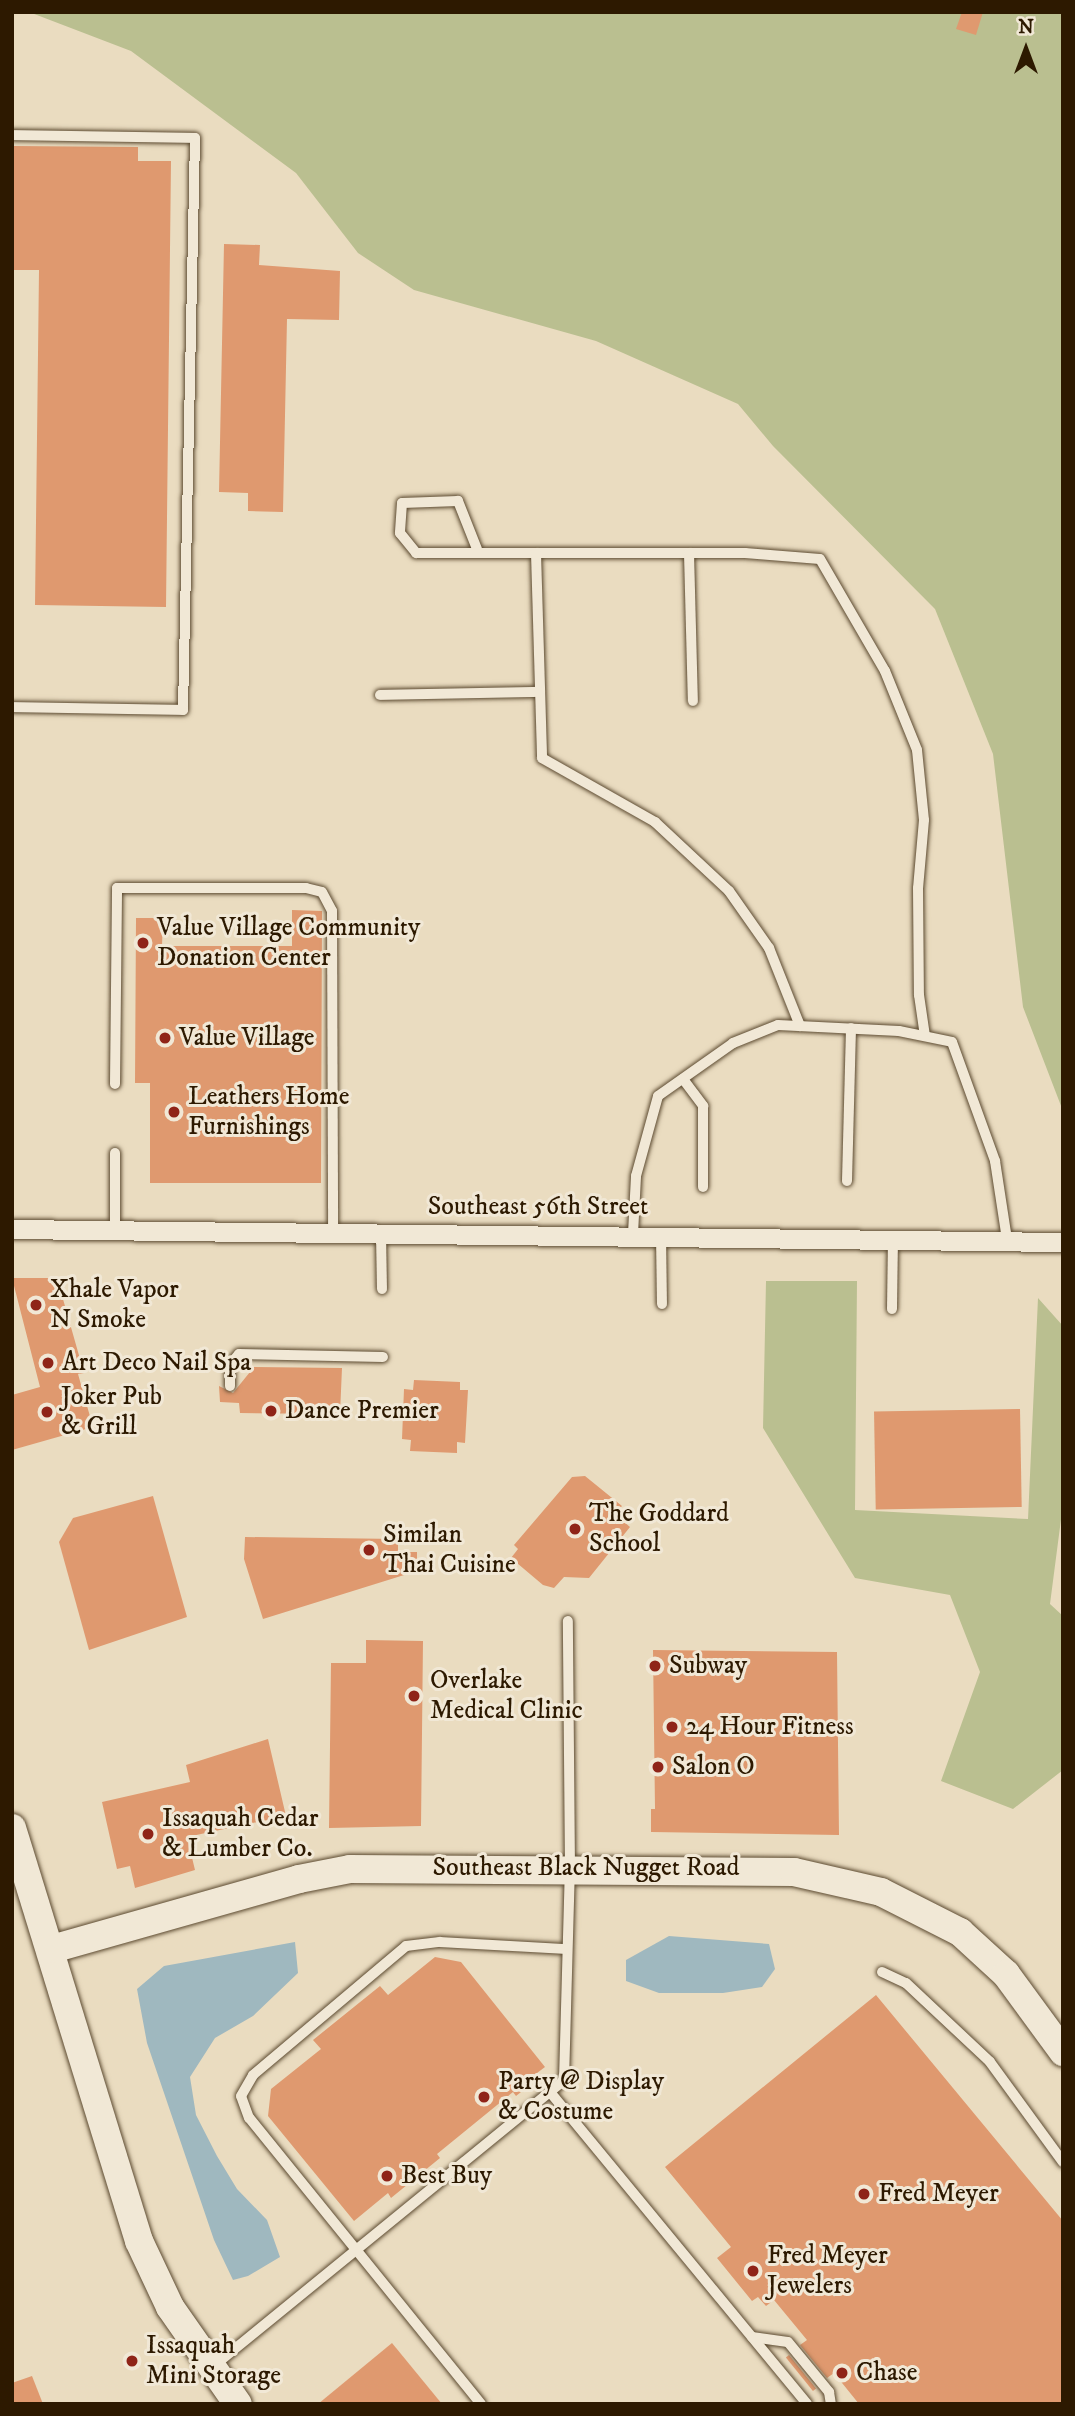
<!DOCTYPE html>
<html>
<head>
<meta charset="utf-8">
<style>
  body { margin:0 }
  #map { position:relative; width:1075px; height:2416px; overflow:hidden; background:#eadcc0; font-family:"IM FELL DW Pica",serif }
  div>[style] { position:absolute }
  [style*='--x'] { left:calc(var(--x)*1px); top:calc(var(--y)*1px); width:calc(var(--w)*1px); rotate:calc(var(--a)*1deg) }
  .green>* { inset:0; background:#babf90 }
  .water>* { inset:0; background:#9fb8bf }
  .building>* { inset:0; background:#df996f; transform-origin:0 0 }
  .roads { filter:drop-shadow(0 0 2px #5c4a30) drop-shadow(0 0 2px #5c4a30) }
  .lane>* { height:10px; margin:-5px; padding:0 5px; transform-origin:5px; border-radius:5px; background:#f1e8d6 }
  .street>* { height:19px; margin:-9.5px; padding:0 9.5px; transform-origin:9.5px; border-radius:9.5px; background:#f1e8d6 }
  .secondary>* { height:28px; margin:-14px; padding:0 14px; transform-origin:14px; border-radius:14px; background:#f1e8d6 }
  .dots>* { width:19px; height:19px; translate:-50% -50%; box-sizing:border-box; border:4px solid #f1e8d6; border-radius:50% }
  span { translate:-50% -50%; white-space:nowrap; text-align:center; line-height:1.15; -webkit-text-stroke:6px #f1e8d6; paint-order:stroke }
  .poi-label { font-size:26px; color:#2d1900 }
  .left { translate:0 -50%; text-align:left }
  .street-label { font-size:26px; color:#2d1900 }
  .frame { position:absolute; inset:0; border:14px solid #2d1900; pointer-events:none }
  .north { position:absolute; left:991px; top:14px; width:70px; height:70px; -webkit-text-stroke:5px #f1e8d6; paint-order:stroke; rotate:0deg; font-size:19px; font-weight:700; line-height:28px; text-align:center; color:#2d1900 }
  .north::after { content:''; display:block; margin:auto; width:24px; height:32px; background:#2d1900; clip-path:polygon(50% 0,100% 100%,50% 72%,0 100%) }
</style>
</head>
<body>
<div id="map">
  <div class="green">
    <i style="clip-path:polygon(29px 12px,1063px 12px,1063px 1111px,1023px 1007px,993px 754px,935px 609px,773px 446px,738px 404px,596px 341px,414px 290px,358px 253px,296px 173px,131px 51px)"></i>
    <i style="clip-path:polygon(766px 1281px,857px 1281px,855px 1510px,1028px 1519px,1038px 1298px,1063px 1326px,1063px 1504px,1050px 1604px,1063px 1616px,1063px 1770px,1013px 1809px,941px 1781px,980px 1672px,950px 1595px,855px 1578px,763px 1428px)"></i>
  </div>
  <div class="water">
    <i style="clip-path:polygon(669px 1936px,769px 1944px,775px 1969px,762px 1987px,723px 1993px,659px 1993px,626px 1981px,626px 1960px)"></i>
    <i style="clip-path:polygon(295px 1942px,298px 1973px,253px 2016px,215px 2038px,190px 2077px,196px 2115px,217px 2156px,237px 2189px,267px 2220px,280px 2257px,248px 2276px,233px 2280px,214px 2240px,147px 2043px,137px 1989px,164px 1966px)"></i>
  </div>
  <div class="building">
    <i style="clip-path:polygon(962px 12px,983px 12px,976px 35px,956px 29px)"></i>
    <i style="clip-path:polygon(12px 146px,138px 147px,138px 161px,171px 161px,166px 607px,35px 605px,39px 270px,12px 270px)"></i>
    <i style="clip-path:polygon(224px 244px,260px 245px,259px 265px,340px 271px,339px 320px,287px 319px,283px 512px,248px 511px,248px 493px,219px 492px)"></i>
    <i style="clip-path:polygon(292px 910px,322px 911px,321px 1183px,150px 1183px,150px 1083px,135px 1083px,136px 918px,163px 918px,162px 946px,292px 946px)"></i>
    <i style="clip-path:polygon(12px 1278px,57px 1278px,84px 1373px,78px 1374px,93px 1427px,12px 1450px,12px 1395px,40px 1387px)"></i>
    <i style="clip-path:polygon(254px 1367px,342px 1368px,340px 1414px,240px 1413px,239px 1403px,220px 1402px,219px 1386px,233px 1393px)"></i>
    <i style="clip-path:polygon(414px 1380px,460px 1382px,460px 1390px,468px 1390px,465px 1443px,457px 1442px,457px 1453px,410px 1451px,411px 1440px,402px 1439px,404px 1389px,413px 1390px)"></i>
    <i style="left:1020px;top:1409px;width:98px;height:146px;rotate:89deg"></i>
    <i style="clip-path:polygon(585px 1476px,622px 1506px,615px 1514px,630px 1527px,589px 1578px,564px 1577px,554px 1588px,543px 1585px,511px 1558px,518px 1549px,514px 1545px,572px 1477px)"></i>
    <i style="clip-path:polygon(153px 1496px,187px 1617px,89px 1650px,59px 1542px,73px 1518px)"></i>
    <i style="clip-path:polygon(245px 1537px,398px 1539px,398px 1552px,417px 1552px,417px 1571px,263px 1619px,244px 1559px)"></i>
    <i style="clip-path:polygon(366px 1640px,423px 1641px,421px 1826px,329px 1828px,331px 1663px,366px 1663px)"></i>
    <i style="clip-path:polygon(653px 1650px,837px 1652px,839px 1835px,651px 1832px,651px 1809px,655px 1809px)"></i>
    <i style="clip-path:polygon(268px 1739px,286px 1816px,187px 1837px,195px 1870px,135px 1888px,130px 1866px,117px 1869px,102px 1802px,190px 1782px,186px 1765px)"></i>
    <i style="clip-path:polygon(435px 1957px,461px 1962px,545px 2067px,533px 2076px,536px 2080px,516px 2096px,513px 2092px,437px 2154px,440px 2158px,391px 2198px,388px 2193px,354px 2221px,268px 2116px,271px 2089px,321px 2049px,313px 2040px,380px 1986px,388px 1995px)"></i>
    <i style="clip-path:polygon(876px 1995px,1063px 2221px,1063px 2404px,859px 2404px,834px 2373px,827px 2378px,800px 2345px,807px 2340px,774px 2300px,766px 2306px,758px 2297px,752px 2301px,717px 2258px,731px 2247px,665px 2167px)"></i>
    <i style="clip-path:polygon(392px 2343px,442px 2404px,318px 2404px)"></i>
    <i style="left:789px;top:2355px;width:43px;height:4px;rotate:51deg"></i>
    <i style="clip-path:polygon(32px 2376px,43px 2404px,12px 2404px,12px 2383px)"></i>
  </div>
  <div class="roads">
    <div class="lane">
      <i style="--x:12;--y:135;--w:183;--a:0.9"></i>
      <i style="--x:195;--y:138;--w:572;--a:91.2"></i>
      <i style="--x:183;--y:710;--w:171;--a:-179"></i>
      <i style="--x:477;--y:549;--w:52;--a:-111.6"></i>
      <i style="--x:458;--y:501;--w:56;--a:178"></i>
      <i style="--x:402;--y:503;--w:30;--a:94"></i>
      <i style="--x:400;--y:533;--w:26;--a:51"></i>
      <i style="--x:416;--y:553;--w:329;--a:0"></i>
      <i style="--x:745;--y:553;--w:75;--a:4.6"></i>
      <i style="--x:820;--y:559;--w:129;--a:59.9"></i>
      <i style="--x:885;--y:671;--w:85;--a:67.9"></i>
      <i style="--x:917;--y:750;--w:70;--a:84.3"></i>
      <i style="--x:924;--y:820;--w:68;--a:95"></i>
      <i style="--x:918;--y:888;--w:107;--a:89.5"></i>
      <i style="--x:919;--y:995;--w:41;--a:81.7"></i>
      <i style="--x:536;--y:553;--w:205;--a:88.3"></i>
      <i style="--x:542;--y:758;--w:130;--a:29.5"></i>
      <i style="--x:655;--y:822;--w:101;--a:43"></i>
      <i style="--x:729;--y:891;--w:70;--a:54.9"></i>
      <i style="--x:769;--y:948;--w:84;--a:68.3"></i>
      <i style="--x:689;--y:553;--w:148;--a:88.5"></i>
      <i style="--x:380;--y:695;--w:160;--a:-1.1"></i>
      <i style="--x:683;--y:1079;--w:34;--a:53"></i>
      <i style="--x:703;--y:1106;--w:81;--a:90"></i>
      <i style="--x:115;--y:1084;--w:196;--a:-89.4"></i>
      <i style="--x:117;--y:888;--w:189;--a:0"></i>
      <i style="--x:306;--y:888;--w:16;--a:14"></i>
      <i style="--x:322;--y:892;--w:21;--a:62"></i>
      <i style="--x:332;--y:911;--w:321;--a:89.8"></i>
      <i style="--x:847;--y:1181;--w:153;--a:-88.5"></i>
      <i style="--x:115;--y:1230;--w:77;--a:-90"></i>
      <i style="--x:381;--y:1233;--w:56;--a:89"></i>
      <i style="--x:633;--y:1234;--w:58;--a:-87"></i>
      <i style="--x:636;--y:1176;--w:83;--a:-74.6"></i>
      <i style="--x:658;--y:1096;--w:92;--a:-35.2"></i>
      <i style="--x:733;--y:1043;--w:48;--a:-21.8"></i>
      <i style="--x:778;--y:1025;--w:121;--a:2.8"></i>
      <i style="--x:899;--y:1031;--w:54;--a:11.7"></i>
      <i style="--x:952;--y:1042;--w:127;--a:70.1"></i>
      <i style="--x:995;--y:1161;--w:79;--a:81.3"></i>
      <i style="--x:661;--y:1235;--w:69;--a:89.2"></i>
      <i style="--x:892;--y:1309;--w:71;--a:-89.2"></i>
      <i style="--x:230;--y:1386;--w:21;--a:-90"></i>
      <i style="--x:230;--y:1365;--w:14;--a:-51"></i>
      <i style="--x:239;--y:1354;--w:144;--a:1.2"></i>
      <i style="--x:882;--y:1972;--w:26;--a:25"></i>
      <i style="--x:906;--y:1983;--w:115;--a:43.2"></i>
      <i style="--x:990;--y:2062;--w:124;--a:53.9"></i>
      <i style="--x:550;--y:2092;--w:404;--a:50.5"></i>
      <i style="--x:752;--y:2337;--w:36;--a:8"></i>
      <i style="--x:788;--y:2342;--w:65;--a:50.6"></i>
      <i style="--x:829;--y:2392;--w:12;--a:81"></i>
      <i style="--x:215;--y:2365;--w:451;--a:-39.2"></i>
      <i style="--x:564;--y:2080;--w:211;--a:-88.4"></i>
      <i style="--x:570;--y:1869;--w:248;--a:-90.5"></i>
      <i style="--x:481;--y:2404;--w:368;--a:-129"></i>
      <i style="--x:249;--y:2118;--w:23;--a:-110"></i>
      <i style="--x:241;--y:2096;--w:24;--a:-60"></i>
      <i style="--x:253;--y:2075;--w:200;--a:-40.1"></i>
      <i style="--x:406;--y:1946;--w:34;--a:-7"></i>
      <i style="--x:440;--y:1942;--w:127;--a:3.2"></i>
    </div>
    <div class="street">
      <i style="--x:12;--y:1229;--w:1051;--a:0.71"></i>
    </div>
    <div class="secondary">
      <i style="--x:12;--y:1828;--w:432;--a:72.9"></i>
      <i style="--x:139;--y:2241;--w:73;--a:64.8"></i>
      <i style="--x:170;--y:2307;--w:118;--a:55"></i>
      <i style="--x:52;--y:1949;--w:257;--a:-15.8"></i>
      <i style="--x:299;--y:1879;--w:52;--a:-11.1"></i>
      <i style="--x:350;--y:1869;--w:444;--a:0.4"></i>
      <i style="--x:794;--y:1872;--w:89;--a:12.9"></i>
      <i style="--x:881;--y:1892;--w:89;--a:26.9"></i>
      <i style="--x:960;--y:1932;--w:62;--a:42.4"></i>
      <i style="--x:1006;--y:1974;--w:97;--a:53.8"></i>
    </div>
  </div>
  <div class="dots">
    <i style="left:143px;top:943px;background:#8f2418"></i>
    <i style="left:165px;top:1038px;background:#8f2418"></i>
    <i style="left:174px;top:1112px;background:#8f2418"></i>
    <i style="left:36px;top:1305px;background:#8f2418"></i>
    <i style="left:48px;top:1363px;background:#8f2418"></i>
    <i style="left:271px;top:1411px;background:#8f2418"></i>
    <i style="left:47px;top:1412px;background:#8f2418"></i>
    <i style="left:575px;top:1529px;background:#8f2418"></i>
    <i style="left:369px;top:1550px;background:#8f2418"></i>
    <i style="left:655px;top:1666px;background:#8f2418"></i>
    <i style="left:414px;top:1696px;background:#8f2418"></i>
    <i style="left:672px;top:1727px;background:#8f2418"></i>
    <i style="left:658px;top:1767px;background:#8f2418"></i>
    <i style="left:148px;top:1834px;background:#8f2418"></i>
    <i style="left:484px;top:2097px;background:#8f2418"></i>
    <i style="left:387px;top:2176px;background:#8f2418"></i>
    <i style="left:864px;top:2194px;background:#8f2418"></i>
    <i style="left:753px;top:2271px;background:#8f2418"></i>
    <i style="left:132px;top:2361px;background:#8f2418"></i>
    <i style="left:842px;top:2373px;background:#8f2418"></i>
  </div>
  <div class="poi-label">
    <span class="left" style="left:157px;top:943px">Value Village Community<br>Donation Center</span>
    <span class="left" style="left:179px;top:1038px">Value Village</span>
    <span class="left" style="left:188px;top:1112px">Leathers Home<br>Furnishings</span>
    <span class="left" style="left:50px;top:1305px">Xhale Vapor<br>N Smoke</span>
    <span class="left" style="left:62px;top:1363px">Art Deco Nail Spa</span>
    <span class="left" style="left:61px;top:1412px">Joker Pub<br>&amp; Grill</span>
    <span class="left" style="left:285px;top:1411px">Dance Premier</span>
    <span class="left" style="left:589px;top:1529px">The Goddard<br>School</span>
    <span class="left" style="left:383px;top:1550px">Similan<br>Thai Cuisine</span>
    <span class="left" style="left:669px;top:1666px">Subway</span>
    <span class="left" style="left:430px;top:1696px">Overlake<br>Medical Clinic</span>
    <span class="left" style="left:686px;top:1727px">24 Hour Fitness</span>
    <span class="left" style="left:672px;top:1767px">Salon O</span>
    <span class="left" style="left:162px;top:1834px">Issaquah Cedar<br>&amp; Lumber Co.</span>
    <span class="left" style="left:498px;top:2097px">Party @ Display<br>&amp; Costume</span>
    <span class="left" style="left:401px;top:2176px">Best Buy</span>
    <span class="left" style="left:878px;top:2194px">Fred Meyer</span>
    <span class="left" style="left:767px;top:2271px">Fred Meyer<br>Jewelers</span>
    <span class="left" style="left:146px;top:2361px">Issaquah<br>Mini Storage</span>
    <span class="left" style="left:856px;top:2373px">Chase</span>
  </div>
  <div class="street-label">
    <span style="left:538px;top:1207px">Southeast 56th Street</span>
    <span style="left:586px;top:1868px">Southeast Black Nugget Road</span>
  </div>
  <div class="frame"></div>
  <div class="north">N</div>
</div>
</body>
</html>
